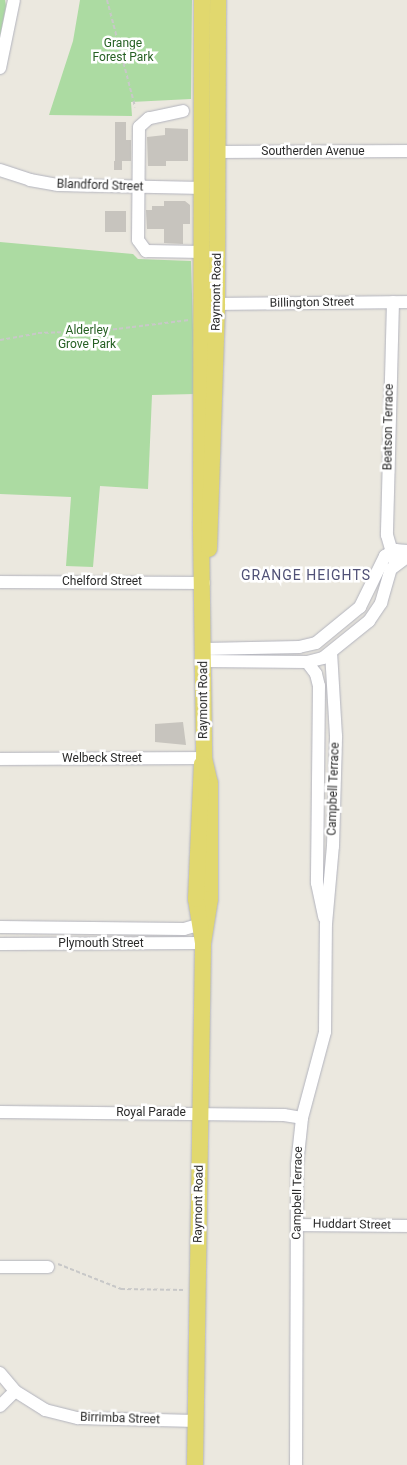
<!DOCTYPE html>
<html>
<head>
<meta charset="utf-8">
<style>
  body { margin:0 }
  #map { position:relative; width:407px; height:1465px; overflow:hidden; background:#ebe8df; font-family:Roboto,sans-serif }
  div>[style] { position:absolute }
  [style*='--x'] { left:calc(var(--x)*1px); top:calc(var(--y)*1px); width:calc(var(--w)*1px); rotate:calc(var(--a)*1deg) }
  .green>* { inset:0; background:#acdba2 }
  .building>* { inset:0; background:#c7c4be; transform-origin:0 0 }
  .path>* { height:2px; margin-top:-1px; transform-origin:0; background:repeating-linear-gradient(90deg,#c8c8c8 0 4px,transparent 0 6.5px) }
  .roads { filter:drop-shadow(0 0 1px #b2b3bd) drop-shadow(0 0 1px #b2b3bd) }
  .minor>* { height:12px; margin:-6px; padding:0 6px; transform-origin:6px; border-radius:6px; background:#fff }
  .major>* { height:16px; margin:-8px; padding:0 8px; transform-origin:8px; border-radius:8px; background:#e1d86e }
  span { translate:-50% -50%; white-space:nowrap; text-align:center; line-height:1.15; -webkit-text-stroke:5px #fff; paint-order:stroke }
  .park-label { font-size:12px; color:#266023 }
  .street-label { font-size:12px; color:#2b2b2b }
  .neighbourhood-label { font-size:14px; color:#505177; letter-spacing:1px }
</style>
</head>
<body>
<div id="map">
  <div class="green">
    <i style="clip-path:polygon(0 0,5px 0,6px 6px,0 36px)"></i>
    <i style="clip-path:polygon(80px 0,192px 0,191px 99px,131px 102px,132px 116px,49px 115px,73px 41px)"></i>
    <i style="clip-path:polygon(0 242px,133px 254px,138px 259px,191px 261px,195px 394px,152px 395px,148px 489px,100px 486px,93px 567px,66px 566px,71px 497px,0 494px)"></i>
  </div>
  <div class="building">
    <i style="clip-path:polygon(115px 122px,126px 122px,126px 140px,131px 140px,131px 161px,115px 161px)"></i>
    <i style="clip-path:polygon(165px 128px,188px 129px,188px 161px,166px 161px,166px 166px,148px 166px,147px 137px,165px 135px)"></i>
    <i style="left:114px;top:161px;width:8px;height:9px"></i>
    <i style="clip-path:polygon(164px 201px,185px 201px,190px 205px,190px 224px,183px 224px,183px 244px,164px 243px,164px 229px,147px 229px,146px 210px,152px 210px,152px 206px,164px 206px)"></i>
    <i style="left:105px;top:211px;width:21px;height:21px"></i>
    <i style="clip-path:polygon(183px 722px,186px 745px,155px 742px,155px 724px)"></i>
  </div>
  <div class="path">
    <i style="--x:107;--y:0;--w:111;--a:75.3"></i>
    <i style="--x:0;--y:340;--w:39;--a:-10"></i>
    <i style="--x:38;--y:333;--w:62;--a:-1.8"></i>
    <i style="--x:100;--y:331;--w:90;--a:-7"></i>
    <i style="--x:58;--y:1264;--w:68;--a:21.6"></i>
    <i style="--x:121;--y:1289;--w:65;--a:0.9"></i>
  </div>
  <div class="roads">
    <div class="minor">
      <i style="--x:0;--y:68;--w:69;--a:-78.4"></i>
      <i style="--x:183;--y:111;--w:35;--a:168"></i>
      <i style="--x:149;--y:118;--w:13;--a:138"></i>
      <i style="--x:139;--y:127;--w:113;--a:90.5"></i>
      <i style="--x:138;--y:240;--w:14;--a:54"></i>
      <i style="--x:146;--y:251;--w:57;--a:1"></i>
      <i style="--x:219;--y:152;--w:188;--a:-0.3"></i>
      <i style="--x:0;--y:170;--w:32;--a:18"></i>
      <i style="--x:30;--y:180;--w:29;--a:10"></i>
      <i style="--x:59;--y:185;--w:144;--a:1.2"></i>
      <i style="--x:393;--y:302;--w:233;--a:91.5"></i>
      <i style="--x:387;--y:535;--w:29;--a:74"></i>
      <i style="--x:217;--y:304;--w:190;--a:-0.6"></i>
      <i style="--x:0;--y:582;--w:204;--a:0.3"></i>
      <i style="--x:204;--y:649;--w:95;--a:-1.2"></i>
      <i style="--x:299;--y:647;--w:17;--a:-13"></i>
      <i style="--x:316;--y:643;--w:57;--a:-39.3"></i>
      <i style="--x:360;--y:607;--w:57;--a:-63.9"></i>
      <i style="--x:385;--y:556;--w:12;--a:-31"></i>
      <i style="--x:395;--y:550;--w:12;--a:5"></i>
      <i style="--x:204;--y:661;--w:103;--a:0.6"></i>
      <i style="--x:307;--y:662;--w:16;--a:-14"></i>
      <i style="--x:323;--y:658;--w:59;--a:-38.8"></i>
      <i style="--x:369;--y:621;--w:22;--a:-56"></i>
      <i style="--x:381;--y:603;--w:35;--a:-74"></i>
      <i style="--x:391;--y:569;--w:20;--a:-37"></i>
      <i style="--x:307;--y:662;--w:15;--a:53"></i>
      <i style="--x:316;--y:674;--w:12;--a:76"></i>
      <i style="--x:319;--y:686;--w:197;--a:90.6"></i>
      <i style="--x:317;--y:883;--w:35;--a:78"></i>
      <i style="--x:0;--y:759;--w:204;--a:-0.3"></i>
      <i style="--x:0;--y:927;--w:184;--a:0.6"></i>
      <i style="--x:184;--y:929;--w:15;--a:-16"></i>
      <i style="--x:0;--y:944;--w:203;--a:-0.3"></i>
      <i style="--x:0;--y:1112;--w:284;--a:0.6"></i>
      <i style="--x:284;--y:1115;--w:18;--a:9"></i>
      <i style="--x:297;--y:1225;--w:110;--a:0.5"></i>
      <i style="--x:0;--y:1267;--w:48;--a:0"></i>
      <i style="--x:0;--y:1373;--w:23;--a:50"></i>
      <i style="--x:15;--y:1391;--w:36;--a:32"></i>
      <i style="--x:45;--y:1410;--w:34;--a:14"></i>
      <i style="--x:78;--y:1418;--w:118;--a:1.5"></i>
      <i style="--x:0;--y:1406;--w:21;--a:-45"></i>
      <i style="--x:296;--y:1465;--w:300;--a:-89.8"></i>
      <i style="--x:297;--y:1165;--w:47;--a:-83.9"></i>
      <i style="--x:302;--y:1118;--w:89;--a:-75"></i>
      <i style="--x:325;--y:1032;--w:108;--a:-89.5"></i>
      <i style="--x:326;--y:924;--w:78;--a:-84.9"></i>
      <i style="--x:333;--y:846;--w:110;--a:-88.4"></i>
      <i style="--x:336;--y:736;--w:83;--a:-93.4"></i>
    </div>
    <div class="major">
      <i style="--x:202;--y:0;--w:530;--a:90.11"></i>
      <i style="--x:201;--y:530;--w:228;--a:89.2"></i>
      <i style="--x:204;--y:758;--w:26;--a:77"></i>
      <i style="--x:210;--y:783;--w:116;--a:90"></i>
      <i style="--x:210;--y:899;--w:45;--a:99"></i>
      <i style="--x:209;--y:549;--w:245;--a:-88.1"></i>
      <i style="--x:217;--y:304;--w:304;--a:-89.8"></i>
      <i style="--x:195;--y:1465;--w:522;--a:-89.12"></i>
      <i style="--x:203;--y:943;--w:45;--a:-99"></i>
      <i style="--x:196;--y:899;--w:135;--a:-87.5"></i>
    </div>
  </div>
  <div class="park-label">
    <span style="left:123px;top:51px">Grange<br>Forest Park</span>
    <span style="left:87px;top:338px">Alderley<br>Grove Park</span>
  </div>
  <div class="street-label">
    <span style="left:313px;top:152px">Southerden Avenue</span>
    <span style="left:100px;top:186px;rotate:2deg">Blandford Street</span>
    <span style="left:217px;top:292px;rotate:-89deg">Raymont Road</span>
    <span style="left:312px;top:303px;rotate:-1deg">Billington Street</span>
    <span style="left:389px;top:427px;rotate:-89deg">Beatson Terrace</span>
    <span style="left:102px;top:582px">Chelford Street</span>
    <span style="left:204px;top:700px;rotate:-90deg">Raymont Road</span>
    <span style="left:102px;top:759px">Welbeck Street</span>
    <span style="left:334px;top:789px;rotate:-88deg">Campbell Terrace</span>
    <span style="left:101px;top:944px">Plymouth Street</span>
    <span style="left:151px;top:1113px">Royal Parade</span>
    <span style="left:298px;top:1193px;rotate:-89deg">Campbell Terrace</span>
    <span style="left:199px;top:1204px;rotate:-89deg">Raymont Road</span>
    <span style="left:352px;top:1225px;rotate:1deg">Huddart Street</span>
    <span style="left:120px;top:1419px;rotate:2deg">Birrimba Street</span>
  </div>
  <div class="neighbourhood-label">
    <span style="left:306px;top:575px">GRANGE HEIGHTS</span>
  </div>
</div>
</body>
</html>
